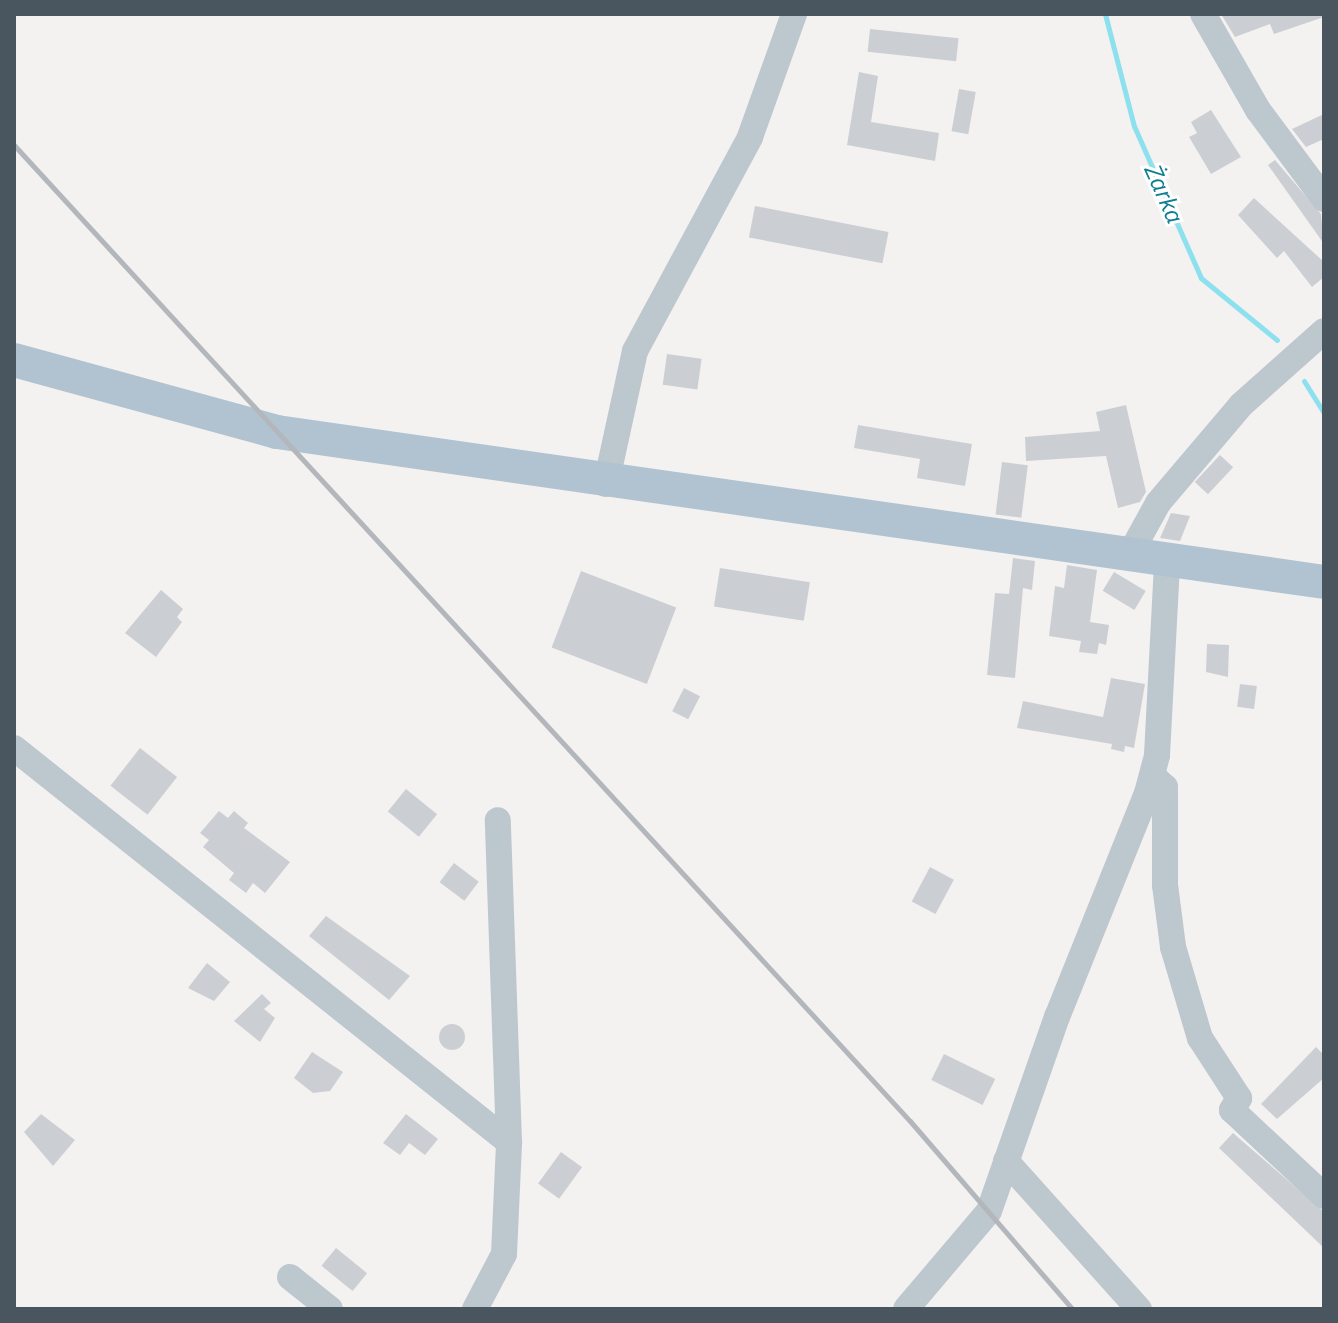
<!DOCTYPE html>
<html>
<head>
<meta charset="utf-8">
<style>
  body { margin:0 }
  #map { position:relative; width:1338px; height:1323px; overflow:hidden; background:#f4f1f1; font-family:"IBM Plex Sans",sans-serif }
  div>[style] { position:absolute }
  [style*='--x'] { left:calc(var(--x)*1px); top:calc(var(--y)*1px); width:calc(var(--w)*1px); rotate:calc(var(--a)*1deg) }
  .stream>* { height:5px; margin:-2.5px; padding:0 2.5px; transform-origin:2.5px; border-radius:2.5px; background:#8de0ed }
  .building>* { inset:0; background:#cbcfd4; transform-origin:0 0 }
  .round { border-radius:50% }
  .minor>* { height:26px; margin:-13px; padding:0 13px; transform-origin:13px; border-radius:13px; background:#bdc7ce }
  .major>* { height:34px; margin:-17px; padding:0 17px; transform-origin:17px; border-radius:17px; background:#b1c3d0 }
  .rail>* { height:5px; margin:-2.5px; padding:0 2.5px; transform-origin:2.5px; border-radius:2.5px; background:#b3b7bb }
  span { translate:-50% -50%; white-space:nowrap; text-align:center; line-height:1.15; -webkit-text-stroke:6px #fff; paint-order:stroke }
  .water-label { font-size:24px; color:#0c7e90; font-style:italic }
  .frame { position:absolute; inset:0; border:16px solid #49565f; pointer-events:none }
</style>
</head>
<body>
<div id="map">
  <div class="stream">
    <i style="--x:1105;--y:14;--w:116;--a:75.5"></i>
    <i style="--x:1134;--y:126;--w:166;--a:66.2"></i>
    <i style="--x:1201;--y:278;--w:98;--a:39.2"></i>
    <i style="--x:1304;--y:381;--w:38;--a:58"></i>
  </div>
  <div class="building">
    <i style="clip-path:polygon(1221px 14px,1324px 14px,1324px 17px,1274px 34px,1270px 24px,1235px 37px)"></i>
    <i style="left:870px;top:29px;width:89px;height:23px;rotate:6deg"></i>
    <i style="clip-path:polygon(859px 72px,878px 76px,871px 122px,939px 133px,935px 161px,847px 145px)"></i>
    <i style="left:959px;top:89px;width:17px;height:43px;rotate:10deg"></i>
    <i style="clip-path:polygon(1211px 110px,1241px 157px,1211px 174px,1189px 137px,1197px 133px,1191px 122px)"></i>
    <i style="clip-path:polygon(1324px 114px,1324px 139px,1306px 147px,1292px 129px)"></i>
    <i style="clip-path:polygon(1275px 160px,1321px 214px,1324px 244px,1268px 165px)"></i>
    <i style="clip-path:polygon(1254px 198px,1324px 262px,1324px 277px,1312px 287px,1284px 251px,1277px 258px,1238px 215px)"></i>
    <i style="left:755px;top:206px;width:136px;height:32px;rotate:11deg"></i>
    <i style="left:667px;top:354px;width:35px;height:31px;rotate:8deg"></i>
    <i style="clip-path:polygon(1126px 405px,1146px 492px,1140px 502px,1118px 508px,1106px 456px,1026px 461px,1025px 437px,1100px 431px,1096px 412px)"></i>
    <i style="clip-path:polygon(858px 425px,972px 444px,965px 486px,917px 478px,920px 459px,854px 448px)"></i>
    <i style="left:1220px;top:455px;width:18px;height:37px;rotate:43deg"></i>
    <i style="left:1002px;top:462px;width:26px;height:53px;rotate:7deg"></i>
    <i style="clip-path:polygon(1171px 513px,1190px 516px,1180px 541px,1160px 538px)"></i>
    <i style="clip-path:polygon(1013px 558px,1035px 561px,1032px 590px,1023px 588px,1015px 678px,987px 675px,995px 593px,1009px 594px)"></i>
    <i style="clip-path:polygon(1067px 565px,1097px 570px,1090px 622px,1109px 625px,1106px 645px,1099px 643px,1097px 654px,1079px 652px,1081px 641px,1049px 636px,1055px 586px,1064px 588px)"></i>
    <i style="left:720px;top:568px;width:91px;height:39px;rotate:9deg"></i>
    <i style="left:581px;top:571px;width:102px;height:82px;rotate:21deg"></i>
    <i style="left:1114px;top:572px;width:37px;height:22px;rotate:31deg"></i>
    <i style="clip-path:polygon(161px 590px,183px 609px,177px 617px,182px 622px,156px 657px,125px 633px)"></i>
    <i style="clip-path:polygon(1207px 644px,1229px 645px,1228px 677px,1206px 672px)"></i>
    <i style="clip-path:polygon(1111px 678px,1145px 684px,1134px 748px,1125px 746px,1124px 752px,1111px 749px,1112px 744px,1017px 728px,1023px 701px,1103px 717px)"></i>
    <i style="left:1240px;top:684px;width:17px;height:23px;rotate:7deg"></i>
    <i style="left:684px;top:688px;width:18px;height:26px;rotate:27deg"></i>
    <i style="left:140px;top:748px;width:47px;height:48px;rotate:38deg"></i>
    <i style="left:406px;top:789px;width:40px;height:29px;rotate:39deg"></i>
    <i style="clip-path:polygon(219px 811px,228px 818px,234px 811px,248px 823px,244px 828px,290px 862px,265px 893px,253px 883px,246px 893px,229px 880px,234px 873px,203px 847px,209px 840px,200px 833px)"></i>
    <i style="left:454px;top:863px;width:31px;height:24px;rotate:37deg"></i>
    <i style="left:930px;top:867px;width:27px;height:39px;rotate:28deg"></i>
    <i style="clip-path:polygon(326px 916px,410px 976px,389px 1000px,309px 936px)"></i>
    <i style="clip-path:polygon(207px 963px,230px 982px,214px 1001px,188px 988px)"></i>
    <i style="clip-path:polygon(262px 994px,271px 1003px,264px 1009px,275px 1018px,260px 1042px,234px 1021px)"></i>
    <i class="round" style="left:439px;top:1024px;width:26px;height:26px"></i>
    <i style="clip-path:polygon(1316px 1047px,1324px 1055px,1324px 1078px,1277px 1119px,1261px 1104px)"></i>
    <i style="clip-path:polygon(312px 1052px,343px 1072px,330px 1091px,313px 1093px,294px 1078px)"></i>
    <i style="left:944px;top:1054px;width:57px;height:29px;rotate:26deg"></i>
    <i style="clip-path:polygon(41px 1114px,75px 1140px,53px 1166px,24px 1132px)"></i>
    <i style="clip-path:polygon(406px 1114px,438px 1139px,425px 1155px,409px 1143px,400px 1155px,383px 1143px)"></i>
    <i style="clip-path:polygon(1233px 1133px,1324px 1212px,1324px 1248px,1219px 1148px)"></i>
    <i style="left:561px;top:1152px;width:26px;height:39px;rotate:36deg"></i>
    <i style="left:336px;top:1248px;width:40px;height:23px;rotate:39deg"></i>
  </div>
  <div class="minor">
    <i style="--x:1203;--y:14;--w:111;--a:60.2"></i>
    <i style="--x:1258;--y:110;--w:111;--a:53.4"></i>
    <i style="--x:606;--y:484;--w:136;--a:-77.7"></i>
    <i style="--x:635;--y:351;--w:243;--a:-61.7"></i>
    <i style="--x:750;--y:137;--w:131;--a:-70.3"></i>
    <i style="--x:1130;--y:554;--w:58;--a:-61.2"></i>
    <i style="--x:1158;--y:503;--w:128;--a:-49.7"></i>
    <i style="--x:1241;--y:405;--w:111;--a:-41.7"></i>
    <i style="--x:14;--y:748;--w:633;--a:38.52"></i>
    <i style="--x:1153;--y:776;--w:16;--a:43"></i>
    <i style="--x:1165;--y:787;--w:98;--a:90"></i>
    <i style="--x:1165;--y:885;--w:63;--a:82.6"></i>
    <i style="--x:1173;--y:947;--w:95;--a:73.5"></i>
    <i style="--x:1200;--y:1038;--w:72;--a:57"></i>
    <i style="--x:1239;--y:1098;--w:14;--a:120"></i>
    <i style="--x:1232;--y:1110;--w:126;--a:43.1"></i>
    <i style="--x:1006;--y:1161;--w:199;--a:48.1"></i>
    <i style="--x:290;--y:1277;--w:51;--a:38.7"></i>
    <i style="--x:475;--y:1309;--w:62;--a:-62.2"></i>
    <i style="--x:504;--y:1254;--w:112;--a:-87.4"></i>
    <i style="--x:509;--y:1142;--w:322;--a:-92"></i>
    <i style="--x:906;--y:1309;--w:128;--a:-49.7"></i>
    <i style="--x:989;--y:1211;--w:206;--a:-70.7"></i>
    <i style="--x:1057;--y:1017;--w:241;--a:-68.1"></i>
    <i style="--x:1147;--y:793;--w:39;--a:-75"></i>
    <i style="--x:1157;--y:755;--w:194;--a:-87"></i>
  </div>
  <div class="major">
    <i style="--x:14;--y:360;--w:273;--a:15.3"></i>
    <i style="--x:277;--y:432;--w:1058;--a:8.15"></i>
  </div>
  <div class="rail">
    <i style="--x:14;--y:145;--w:1325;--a:47.45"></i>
    <i style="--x:910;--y:1121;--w:248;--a:49.2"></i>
  </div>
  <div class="water-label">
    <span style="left:1164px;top:194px;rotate:66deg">Żarka</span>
  </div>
  <div class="frame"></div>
</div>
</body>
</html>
